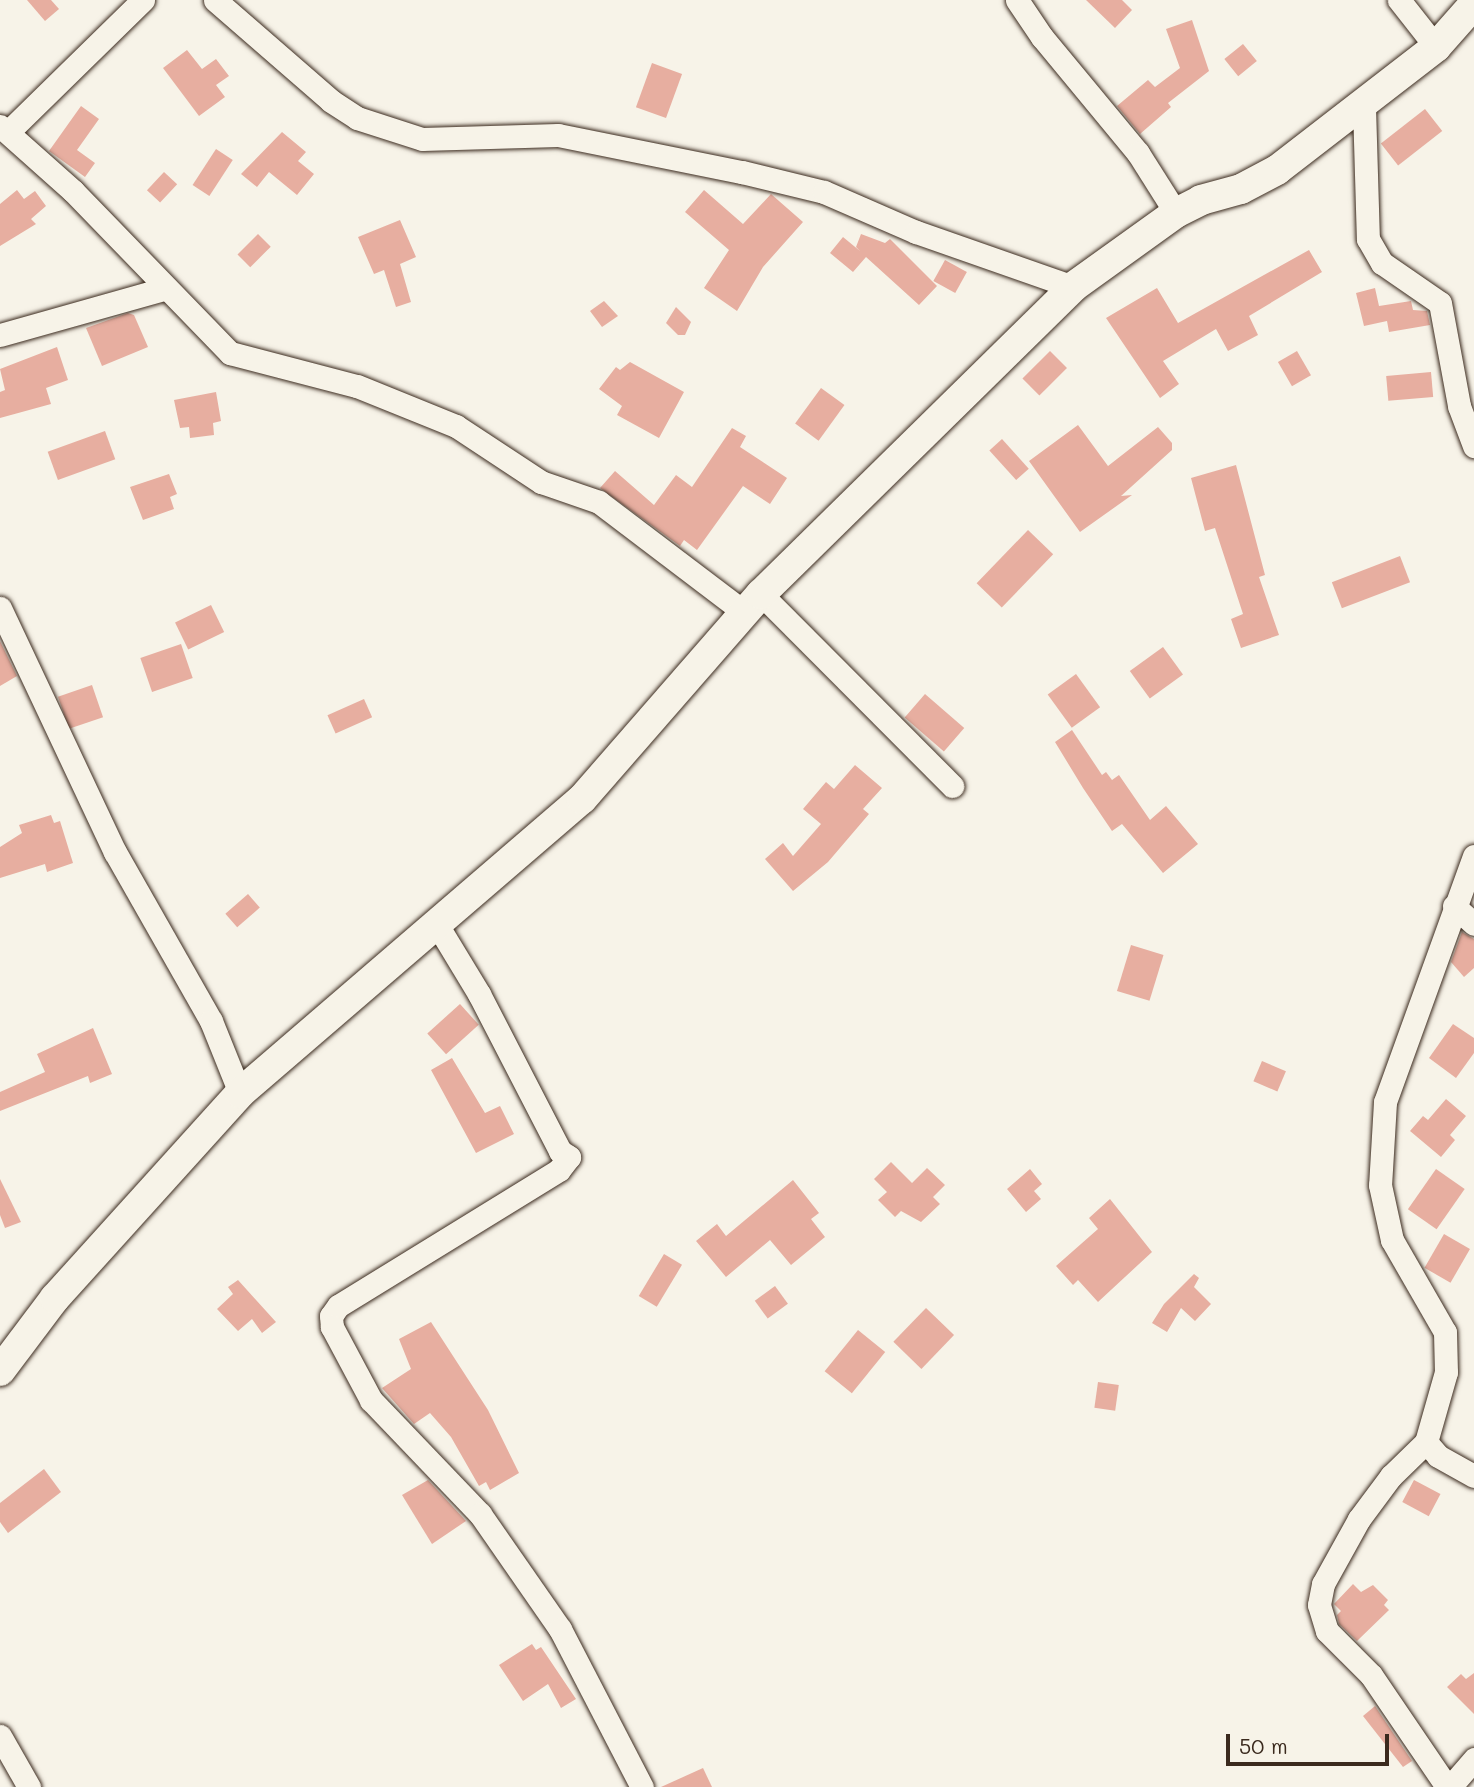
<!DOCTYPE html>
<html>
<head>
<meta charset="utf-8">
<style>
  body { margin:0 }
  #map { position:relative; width:1474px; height:1787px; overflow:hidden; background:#f7f3e8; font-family:Mali,sans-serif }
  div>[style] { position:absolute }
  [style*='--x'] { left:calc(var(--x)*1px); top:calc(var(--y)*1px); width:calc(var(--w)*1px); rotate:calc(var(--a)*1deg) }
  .building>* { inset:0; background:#e7aea0; transform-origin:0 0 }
  .roads { filter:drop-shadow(0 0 2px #3b2a1e) drop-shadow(0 0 2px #3b2a1e) }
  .minor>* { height:23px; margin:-11.5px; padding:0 11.5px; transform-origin:11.5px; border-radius:11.5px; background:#f7f3e8 }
  .tertiary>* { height:30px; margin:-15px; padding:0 15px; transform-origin:15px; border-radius:15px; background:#f7f3e8 }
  span { translate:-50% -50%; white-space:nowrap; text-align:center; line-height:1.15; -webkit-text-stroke:5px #f7f3e8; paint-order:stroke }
  .scale { position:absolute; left:1226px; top:1734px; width:163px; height:32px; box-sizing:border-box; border:4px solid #3b2a1e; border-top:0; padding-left:9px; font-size:21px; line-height:24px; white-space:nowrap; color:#3b2a1e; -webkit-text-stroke:5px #f7f3e8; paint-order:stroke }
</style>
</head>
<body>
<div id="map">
  <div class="building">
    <i style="clip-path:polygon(27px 0,51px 0,59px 9px,45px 21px)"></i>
    <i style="clip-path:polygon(1086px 0,1122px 0,1132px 10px,1115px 28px)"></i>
    <i style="clip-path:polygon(1192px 20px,1209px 71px,1168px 103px,1171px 107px,1140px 134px,1117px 106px,1148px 80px,1155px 87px,1180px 68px,1166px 29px)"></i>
    <i style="left:1243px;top:44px;width:22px;height:24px;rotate:51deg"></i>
    <i style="clip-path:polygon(187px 50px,202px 69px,216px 59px,229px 76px,216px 85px,225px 97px,199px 116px,163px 68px)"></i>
    <i style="left:652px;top:63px;width:32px;height:47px;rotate:20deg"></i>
    <i style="clip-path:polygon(81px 106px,99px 119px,77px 150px,95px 163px,85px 177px,49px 151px)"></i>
    <i style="left:1425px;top:109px;width:28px;height:56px;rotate:52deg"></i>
    <i style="clip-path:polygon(282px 132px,306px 152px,298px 161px,314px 174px,297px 195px,269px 172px,257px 187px,241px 174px)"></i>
    <i style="left:216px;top:149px;width:20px;height:43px;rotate:33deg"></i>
    <i style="left:164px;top:172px;width:18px;height:25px;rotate:43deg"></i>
    <i style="clip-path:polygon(17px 190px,24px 199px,35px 191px,46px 206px,31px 219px,36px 224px,0 246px,0 204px)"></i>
    <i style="clip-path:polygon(704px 190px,743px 224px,771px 194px,803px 222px,763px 267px,737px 311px,704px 288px,729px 250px,685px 212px)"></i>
    <i style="clip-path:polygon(400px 220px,416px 257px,400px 264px,411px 302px,396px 307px,384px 270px,374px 274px,358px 237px)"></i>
    <i style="left:258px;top:234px;width:18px;height:29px;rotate:45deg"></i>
    <i style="clip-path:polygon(861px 234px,885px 243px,890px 239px,937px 286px,919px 305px,866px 257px,853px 272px,830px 253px,843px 237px,860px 251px,856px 247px)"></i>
    <i style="clip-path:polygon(1309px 250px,1322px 272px,1249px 316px,1258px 335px,1228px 351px,1216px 329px,1163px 361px,1179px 384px,1160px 398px,1106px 318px,1157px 288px,1178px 323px)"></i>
    <i style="left:945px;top:260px;width:25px;height:24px;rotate:29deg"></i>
    <i style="clip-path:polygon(1375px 288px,1379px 306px,1411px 301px,1413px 310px,1427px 311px,1430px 325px,1389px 332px,1387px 321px,1364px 326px,1356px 293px)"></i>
    <i style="clip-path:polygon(604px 301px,618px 316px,602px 327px,590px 311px)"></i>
    <i style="clip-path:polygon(676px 307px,691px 322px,685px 335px,678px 335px,666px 323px)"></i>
    <i style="clip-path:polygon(128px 313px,134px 315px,148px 347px,102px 366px,86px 328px)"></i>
    <i style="clip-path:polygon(57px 347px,68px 380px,46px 388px,51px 404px,0 418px,0 392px,5px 390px,0 369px)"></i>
    <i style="left:1050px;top:351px;width:24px;height:39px;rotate:45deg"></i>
    <i style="left:1297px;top:351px;width:28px;height:22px;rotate:60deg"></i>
    <i style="clip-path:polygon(630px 362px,684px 392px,659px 438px,617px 415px,622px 406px,599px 389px,616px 367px,620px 370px)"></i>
    <i style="left:1431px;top:372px;width:25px;height:45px;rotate:85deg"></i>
    <i style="left:821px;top:388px;width:29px;height:44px;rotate:36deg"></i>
    <i style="clip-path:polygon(216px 392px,221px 421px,213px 423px,214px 435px,190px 438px,189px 427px,180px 428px,174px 400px)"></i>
    <i style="clip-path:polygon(1078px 425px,1108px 466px,1158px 427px,1172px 443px,1172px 450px,1121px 496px,1132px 495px,1080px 532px,1029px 461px)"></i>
    <i style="clip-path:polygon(732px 428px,746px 436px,740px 447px,787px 478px,770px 504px,743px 486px,697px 550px,684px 540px,680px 546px,600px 488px,615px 471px,654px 505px,676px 475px,692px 487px)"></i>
    <i style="left:105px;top:431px;width:30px;height:61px;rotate:70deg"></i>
    <i style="left:1002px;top:439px;width:40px;height:17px;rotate:48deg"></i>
    <i style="clip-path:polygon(1236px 465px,1265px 575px,1259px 577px,1279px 635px,1241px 648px,1231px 619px,1243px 614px,1215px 528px,1205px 531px,1191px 478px)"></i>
    <i style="clip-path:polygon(169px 474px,177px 494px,170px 497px,174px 509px,143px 520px,130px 487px)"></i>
    <i style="left:1028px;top:530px;width:35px;height:74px;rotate:44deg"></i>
    <i style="left:1400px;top:556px;width:28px;height:73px;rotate:69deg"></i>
    <i style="left:211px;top:605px;width:30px;height:40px;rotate:64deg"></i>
    <i style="clip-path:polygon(0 641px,17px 676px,0 686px)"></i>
    <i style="left:181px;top:644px;width:36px;height:43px;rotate:71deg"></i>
    <i style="left:1163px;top:647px;width:34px;height:41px;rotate:54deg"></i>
    <i style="left:1076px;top:674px;width:41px;height:35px;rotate:54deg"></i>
    <i style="left:92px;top:685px;width:34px;height:36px;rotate:71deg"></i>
    <i style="left:925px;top:694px;width:52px;height:31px;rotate:41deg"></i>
    <i style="left:364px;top:699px;width:20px;height:40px;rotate:66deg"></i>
    <i style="clip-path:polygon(1072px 730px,1102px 775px,1106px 772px,1112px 780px,1119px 775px,1150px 820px,1166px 806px,1198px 844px,1163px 873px,1122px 824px,1112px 831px,1083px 788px,1055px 742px)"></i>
    <i style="clip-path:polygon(855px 765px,882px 788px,863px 809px,869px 814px,828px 862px,793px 891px,765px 859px,783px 843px,793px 856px,821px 824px,803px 809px,826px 782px,834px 789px)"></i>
    <i style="clip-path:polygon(51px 815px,54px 823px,60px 821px,73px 863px,47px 872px,45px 864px,0 878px,0 847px,22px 833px,19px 825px)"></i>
    <i style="left:248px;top:894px;width:18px;height:30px;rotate:49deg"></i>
    <i style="clip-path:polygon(1462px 932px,1474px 939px,1474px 968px,1464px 977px,1451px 962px)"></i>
    <i style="left:1131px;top:945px;width:34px;height:48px;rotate:17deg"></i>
    <i style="left:460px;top:1004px;width:28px;height:44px;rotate:48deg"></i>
    <i style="clip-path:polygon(1453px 1024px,1474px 1038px,1474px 1053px,1456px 1078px,1429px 1058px)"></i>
    <i style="clip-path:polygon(93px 1028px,112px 1074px,90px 1083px,88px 1076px,0 1111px,0 1092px,45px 1072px,37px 1054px)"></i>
    <i style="clip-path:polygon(452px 1058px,485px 1113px,500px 1106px,514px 1134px,476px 1153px,431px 1070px)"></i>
    <i style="left:1262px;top:1061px;width:26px;height:22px;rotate:23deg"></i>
    <i style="clip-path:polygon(1446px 1099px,1466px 1116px,1450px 1135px,1455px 1140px,1441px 1157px,1410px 1131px,1423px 1116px,1428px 1120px)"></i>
    <i style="clip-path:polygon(891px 1162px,912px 1183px,927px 1168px,945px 1185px,933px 1197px,940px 1204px,921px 1222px,901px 1211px,895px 1217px,878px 1200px,887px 1192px,874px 1179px)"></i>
    <i style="clip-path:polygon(1030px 1169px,1042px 1184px,1034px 1191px,1041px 1199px,1026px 1212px,1007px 1189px)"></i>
    <i style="left:1436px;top:1169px;width:35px;height:49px;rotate:35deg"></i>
    <i style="clip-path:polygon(0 1179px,21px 1222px,5px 1228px,0 1215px)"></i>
    <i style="clip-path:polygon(793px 1180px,819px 1213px,811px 1219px,825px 1237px,791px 1265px,770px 1240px,726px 1277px,696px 1241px,717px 1224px,726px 1236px)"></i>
    <i style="clip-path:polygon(1110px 1199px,1152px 1252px,1098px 1302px,1078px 1280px,1073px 1285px,1056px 1266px,1098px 1229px,1089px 1218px)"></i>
    <i style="left:1444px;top:1234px;width:30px;height:39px;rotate:30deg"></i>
    <i style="left:664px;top:1254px;width:21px;height:49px;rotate:31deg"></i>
    <i style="clip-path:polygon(1194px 1274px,1199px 1278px,1194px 1287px,1211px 1304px,1195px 1321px,1181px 1308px,1167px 1332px,1152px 1323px,1164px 1304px)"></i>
    <i style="clip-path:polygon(238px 1280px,276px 1322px,262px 1333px,252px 1319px,238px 1331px,217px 1309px,233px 1294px,228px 1287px)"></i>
    <i style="left:775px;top:1286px;width:22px;height:25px;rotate:54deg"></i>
    <i style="left:926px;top:1308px;width:39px;height:47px;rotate:44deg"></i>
    <i style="clip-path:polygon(431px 1322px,488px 1410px,519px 1473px,490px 1490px,486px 1482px,479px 1486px,451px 1437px,430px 1413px,414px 1424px,382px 1388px,411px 1369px,399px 1339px)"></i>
    <i style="left:858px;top:1330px;width:35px;height:53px;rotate:39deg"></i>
    <i style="left:1098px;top:1382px;width:21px;height:26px;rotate:8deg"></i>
    <i style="clip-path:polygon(44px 1469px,61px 1492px,8px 1533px,0 1522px,0 1503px)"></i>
    <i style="clip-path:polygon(428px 1480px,466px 1521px,432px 1544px,402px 1495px)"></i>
    <i style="left:1414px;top:1480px;width:30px;height:25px;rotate:28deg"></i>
    <i style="clip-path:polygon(1353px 1584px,1361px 1592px,1373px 1585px,1388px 1600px,1384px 1605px,1389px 1610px,1357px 1641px,1339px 1624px,1337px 1615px,1341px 1611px,1334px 1604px)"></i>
    <i style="clip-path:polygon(532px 1644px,536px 1650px,541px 1647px,576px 1699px,561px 1708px,548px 1684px,523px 1701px,499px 1665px)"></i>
    <i style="clip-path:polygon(1474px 1673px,1474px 1714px,1447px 1687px,1461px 1674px,1466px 1679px)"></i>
    <i style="clip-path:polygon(1375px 1706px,1412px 1761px,1403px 1767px,1363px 1716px)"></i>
    <i style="clip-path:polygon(703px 1768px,712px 1787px,661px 1787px)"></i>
  </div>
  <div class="roads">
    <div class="minor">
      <i style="--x:215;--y:0;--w:154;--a:41"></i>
      <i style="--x:331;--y:101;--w:31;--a:33"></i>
      <i style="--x:357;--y:118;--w:68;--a:17.9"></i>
      <i style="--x:422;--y:139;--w:136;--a:-1.7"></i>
      <i style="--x:558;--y:135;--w:188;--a:11.4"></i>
      <i style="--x:742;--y:172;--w:84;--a:13.7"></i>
      <i style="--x:824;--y:192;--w:100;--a:23.5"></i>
      <i style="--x:916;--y:232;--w:166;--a:19.3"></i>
      <i style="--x:1017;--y:0;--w:45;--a:56"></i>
      <i style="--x:1042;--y:37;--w:151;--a:50.4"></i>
      <i style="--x:1138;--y:153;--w:71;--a:57.7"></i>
      <i style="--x:1399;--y:0;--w:60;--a:51.8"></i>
      <i style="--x:1364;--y:107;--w:132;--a:88.3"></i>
      <i style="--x:1368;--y:239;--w:28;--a:60"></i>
      <i style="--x:1382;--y:263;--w:70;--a:34.6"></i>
      <i style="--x:1440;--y:303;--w:105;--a:79.5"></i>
      <i style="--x:1459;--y:406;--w:43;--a:69.4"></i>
      <i style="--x:0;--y:126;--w:98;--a:41.7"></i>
      <i style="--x:73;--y:191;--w:226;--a:45.9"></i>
      <i style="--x:230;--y:353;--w:131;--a:14.6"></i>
      <i style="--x:357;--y:386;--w:107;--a:22"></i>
      <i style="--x:456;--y:426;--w:102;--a:33.4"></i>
      <i style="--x:541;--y:482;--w:61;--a:19"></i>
      <i style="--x:599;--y:502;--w:182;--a:37.2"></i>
      <i style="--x:8;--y:132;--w:189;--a:-44.4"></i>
      <i style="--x:0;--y:335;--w:173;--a:-15.7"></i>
      <i style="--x:761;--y:594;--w:271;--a:45.1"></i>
      <i style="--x:0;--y:608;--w:270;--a:64.8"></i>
      <i style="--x:115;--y:852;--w:194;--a:60.4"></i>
      <i style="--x:211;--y:1021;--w:78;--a:68.1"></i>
      <i style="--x:1474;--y:856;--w:262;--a:109.9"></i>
      <i style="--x:1385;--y:1102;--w:83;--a:93.4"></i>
      <i style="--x:1380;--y:1185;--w:56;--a:77.7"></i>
      <i style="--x:1392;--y:1240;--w:106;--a:60.1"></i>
      <i style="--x:1445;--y:1332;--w:40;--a:88.6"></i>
      <i style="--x:1446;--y:1372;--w:73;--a:105.9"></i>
      <i style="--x:1426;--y:1442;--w:18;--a:49"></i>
      <i style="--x:1438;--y:1456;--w:41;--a:29.1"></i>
      <i style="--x:1454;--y:906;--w:27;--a:42"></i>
      <i style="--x:436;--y:923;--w:83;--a:58.8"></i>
      <i style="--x:479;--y:994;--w:177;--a:62.7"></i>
      <i style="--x:560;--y:1151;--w:11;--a:34"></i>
      <i style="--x:569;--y:1157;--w:16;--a:128"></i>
      <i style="--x:559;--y:1170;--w:259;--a:148.4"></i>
      <i style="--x:338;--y:1306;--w:12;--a:125"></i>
      <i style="--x:331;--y:1316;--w:11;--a:85"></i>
      <i style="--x:332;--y:1327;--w:83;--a:61.9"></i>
      <i style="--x:371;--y:1400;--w:158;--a:46.3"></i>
      <i style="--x:480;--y:1514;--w:140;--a:55.2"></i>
      <i style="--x:560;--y:1629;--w:178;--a:62.6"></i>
      <i style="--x:1426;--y:1442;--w:49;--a:135.8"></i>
      <i style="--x:1391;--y:1476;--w:54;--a:126.7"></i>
      <i style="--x:1359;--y:1519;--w:74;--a:119"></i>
      <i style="--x:1323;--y:1584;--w:21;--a:101"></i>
      <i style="--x:1319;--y:1605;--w:27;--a:73"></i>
      <i style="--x:1327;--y:1631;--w:62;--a:45"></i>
      <i style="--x:1371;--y:1675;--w:135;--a:55.8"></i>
      <i style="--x:0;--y:1736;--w:59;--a:60.4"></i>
      <i style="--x:1450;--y:1787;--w:37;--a:-49"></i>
    </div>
    <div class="tertiary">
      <i style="--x:0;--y:1371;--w:91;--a:-53"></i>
      <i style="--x:55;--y:1298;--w:276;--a:-47.9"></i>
      <i style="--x:240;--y:1093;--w:451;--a:-40.7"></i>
      <i style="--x:582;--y:799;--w:272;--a:-48.9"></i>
      <i style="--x:761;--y:594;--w:438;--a:-44.5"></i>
      <i style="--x:1073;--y:287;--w:127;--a:-35.7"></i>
      <i style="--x:1176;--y:213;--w:28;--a:-27"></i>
      <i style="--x:1201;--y:200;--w:41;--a:-15.4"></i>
      <i style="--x:1241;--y:189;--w:41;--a:-27.8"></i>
      <i style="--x:1277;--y:170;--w:201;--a:-37.7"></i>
      <i style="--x:1436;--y:47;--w:57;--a:-48.5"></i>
    </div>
  </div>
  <div class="scale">50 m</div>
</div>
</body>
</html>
